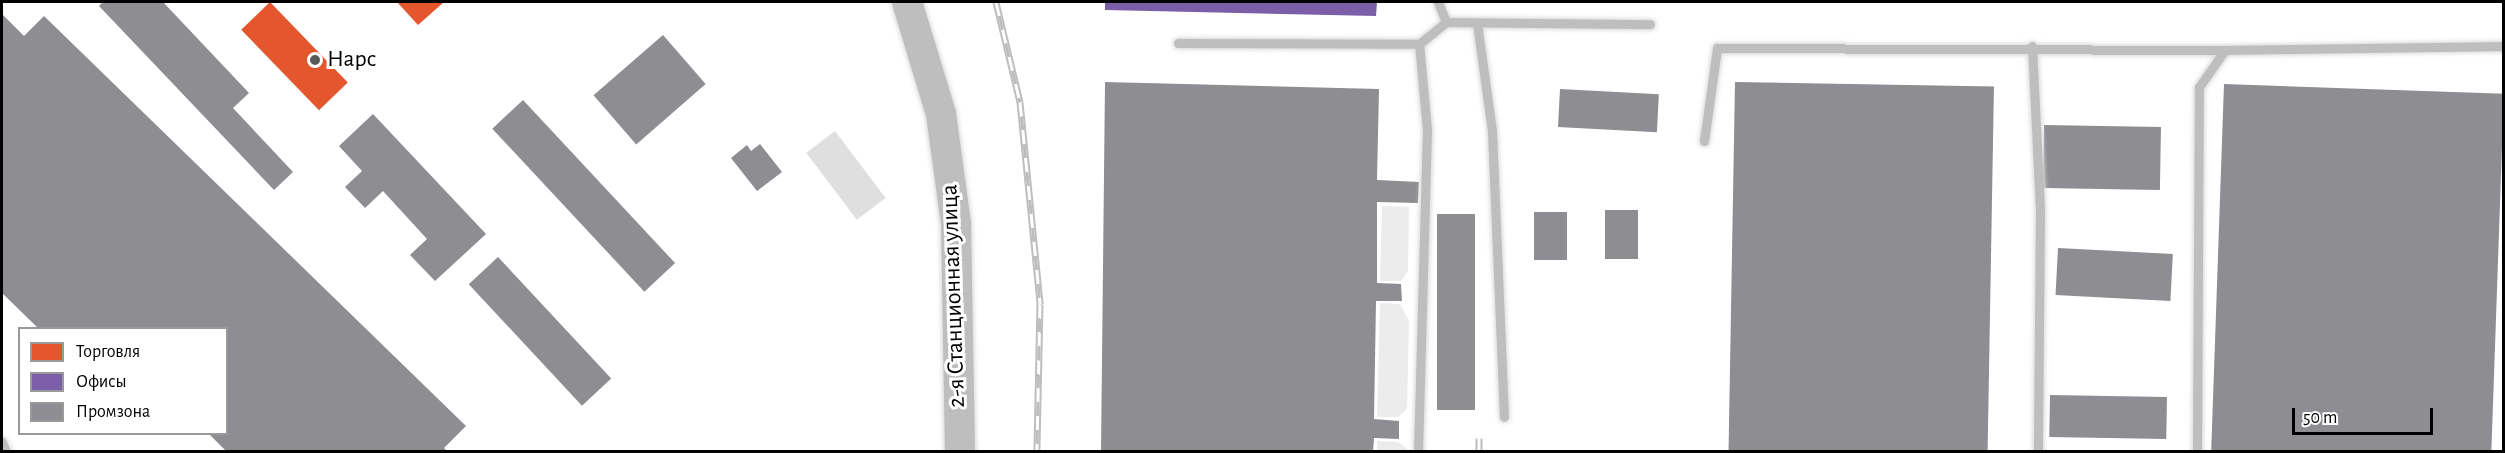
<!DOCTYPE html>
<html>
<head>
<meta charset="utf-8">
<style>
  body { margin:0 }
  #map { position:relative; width:2505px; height:453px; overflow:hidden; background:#fff; font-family:"Alegreya Sans",sans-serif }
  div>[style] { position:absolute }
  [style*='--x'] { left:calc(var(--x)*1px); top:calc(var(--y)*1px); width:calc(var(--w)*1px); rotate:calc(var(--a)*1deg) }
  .green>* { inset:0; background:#ececec }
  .shops>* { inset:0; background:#e4572e; transform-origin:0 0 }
  .offices>* { inset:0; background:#7b5ea7 }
  .industry>* { inset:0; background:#8d8d92; transform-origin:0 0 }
  .building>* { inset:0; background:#dfdfdf; transform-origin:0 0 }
  .roads { filter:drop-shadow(0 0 2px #dbdbdb) drop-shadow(0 0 2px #dbdbdb) }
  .lane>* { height:9px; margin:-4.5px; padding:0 4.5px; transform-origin:4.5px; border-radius:4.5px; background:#bebebe }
  .primary>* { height:30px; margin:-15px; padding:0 15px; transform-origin:15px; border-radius:15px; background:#bebebe }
  .rail>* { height:7px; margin-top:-3.5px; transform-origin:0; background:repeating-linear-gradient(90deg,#fff 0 14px,#bebebe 0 28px); box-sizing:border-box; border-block:2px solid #bebebe }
  .dots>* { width:16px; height:16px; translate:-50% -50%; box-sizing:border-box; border:3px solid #fff; border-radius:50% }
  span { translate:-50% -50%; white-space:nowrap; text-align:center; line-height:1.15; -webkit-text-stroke:6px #fff; paint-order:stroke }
  .poi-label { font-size:24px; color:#000 }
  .left { translate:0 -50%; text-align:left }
  .street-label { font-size:24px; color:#000 }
  .frame { position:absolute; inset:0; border:3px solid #000; pointer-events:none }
  .legend { position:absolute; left:18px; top:327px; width:210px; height:108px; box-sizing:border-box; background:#fff; border:2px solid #999; margin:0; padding:8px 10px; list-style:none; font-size:18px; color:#000 }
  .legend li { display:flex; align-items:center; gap:12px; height:30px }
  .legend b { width:30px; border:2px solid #999 }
  .scale { position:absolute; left:2292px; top:408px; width:141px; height:27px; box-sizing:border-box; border:3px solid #000; border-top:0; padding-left:8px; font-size:18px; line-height:21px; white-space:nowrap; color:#000; -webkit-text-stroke:4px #fff; paint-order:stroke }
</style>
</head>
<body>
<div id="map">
  <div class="green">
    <i style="clip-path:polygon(1382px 206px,1409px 207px,1408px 271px,1401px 281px,1380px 281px)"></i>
    <i style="clip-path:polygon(1380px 303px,1400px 304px,1409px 321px,1407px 409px,1398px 417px,1377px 417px)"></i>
    <i style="clip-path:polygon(1377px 441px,1398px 442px,1410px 451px,1377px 451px)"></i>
  </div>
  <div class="shops">
    <i style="left:270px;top:2px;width:112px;height:40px;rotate:46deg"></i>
    <i style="clip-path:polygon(397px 2px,444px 2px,418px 25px)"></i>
  </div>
  <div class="offices">
    <i style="clip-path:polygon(1105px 2px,1377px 2px,1376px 16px,1105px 10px)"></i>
  </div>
  <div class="industry">
    <i style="clip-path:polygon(103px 2px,163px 2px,249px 93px,233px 108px,293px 172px,274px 190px,99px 6px)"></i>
    <i style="clip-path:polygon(2px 14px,24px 36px,44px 16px,466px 426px,444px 448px,448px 452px,227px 452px,209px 434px,226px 434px,226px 328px,38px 328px,2px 293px)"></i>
    <i style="left:663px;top:35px;width:65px;height:92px;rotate:49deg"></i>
    <i style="clip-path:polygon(1105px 82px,1379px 89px,1377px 180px,1419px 182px,1418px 203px,1377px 202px,1377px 283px,1401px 284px,1402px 301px,1376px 301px,1374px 419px,1399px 421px,1399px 439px,1374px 438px,1373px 452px,1101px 452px)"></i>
    <i style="left:1735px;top:82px;width:259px;height:370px;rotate:1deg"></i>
    <i style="left:2224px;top:84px;width:280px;height:368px;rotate:2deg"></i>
    <i style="left:1560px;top:89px;width:99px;height:38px;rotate:3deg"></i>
    <i style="left:523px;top:100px;width:223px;height:42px;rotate:47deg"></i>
    <i style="clip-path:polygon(373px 114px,486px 234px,435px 281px,410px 255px,427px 239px,383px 191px,365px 208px,345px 187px,362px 171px,339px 146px)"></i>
    <i style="left:2044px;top:125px;width:117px;height:63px;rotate:1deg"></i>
    <i style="clip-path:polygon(760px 144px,782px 172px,757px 191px,731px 158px,747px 145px,751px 151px)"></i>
    <i style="left:1605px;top:210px;width:33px;height:49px"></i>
    <i style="left:1534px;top:212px;width:33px;height:48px"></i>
    <i style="left:1437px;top:214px;width:38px;height:196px"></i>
    <i style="left:2058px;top:248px;width:115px;height:47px;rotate:3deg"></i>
    <i style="left:498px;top:257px;width:166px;height:40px;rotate:47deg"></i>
    <i style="left:2050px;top:395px;width:117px;height:42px;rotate:1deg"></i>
  </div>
  <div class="building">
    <i style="left:835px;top:131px;width:84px;height:36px;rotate:53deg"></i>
  </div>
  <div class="roads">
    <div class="lane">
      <i style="--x:1446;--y:22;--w:204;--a:0.6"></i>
      <i style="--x:1477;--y:23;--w:109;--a:82.1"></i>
      <i style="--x:1492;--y:131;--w:286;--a:87.6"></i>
      <i style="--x:1178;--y:43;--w:241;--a:0.2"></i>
      <i style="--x:1419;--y:44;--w:35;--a:-39"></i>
      <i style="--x:1446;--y:22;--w:22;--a:-112"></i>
      <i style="--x:2032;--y:46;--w:165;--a:87.2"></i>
      <i style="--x:2040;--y:211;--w:241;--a:90.5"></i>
      <i style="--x:1704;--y:141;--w:94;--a:-82"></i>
      <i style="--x:1717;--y:48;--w:508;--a:0.23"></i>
      <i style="--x:2;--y:442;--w:11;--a:68"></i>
      <i style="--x:1418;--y:452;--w:322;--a:-88.4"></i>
      <i style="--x:1427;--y:130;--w:86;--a:-95.3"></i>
      <i style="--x:2197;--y:452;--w:365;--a:-89.7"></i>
      <i style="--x:2199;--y:87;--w:45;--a:-54.9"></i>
      <i style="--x:2225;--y:50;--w:279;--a:-0.8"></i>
    </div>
    <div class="primary">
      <i style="--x:907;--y:2;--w:117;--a:73.1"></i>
      <i style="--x:941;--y:114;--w:111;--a:82.2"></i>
      <i style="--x:956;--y:224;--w:228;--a:89"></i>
    </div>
  </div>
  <div class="rail">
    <i style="--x:996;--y:2;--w:103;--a:76.5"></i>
    <i style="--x:1020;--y:102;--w:203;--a:84.3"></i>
    <i style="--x:1040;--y:304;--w:148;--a:91.2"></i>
    <i style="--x:1479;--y:452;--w:14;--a:-90"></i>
  </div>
  <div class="dots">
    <i style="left:315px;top:60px;background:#595959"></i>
  </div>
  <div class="poi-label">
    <span class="left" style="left:327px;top:60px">Нарс</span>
  </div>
  <div class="street-label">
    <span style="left:954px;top:296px;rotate:-92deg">2-я Станционная улица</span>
  </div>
  <div class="frame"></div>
  <ul class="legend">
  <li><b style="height:16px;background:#e4572e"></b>Торговля</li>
  <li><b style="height:16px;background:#7b5ea7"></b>Офисы</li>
  <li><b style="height:16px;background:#8d8d92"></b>Промзона</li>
  </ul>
  <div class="scale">50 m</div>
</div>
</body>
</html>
